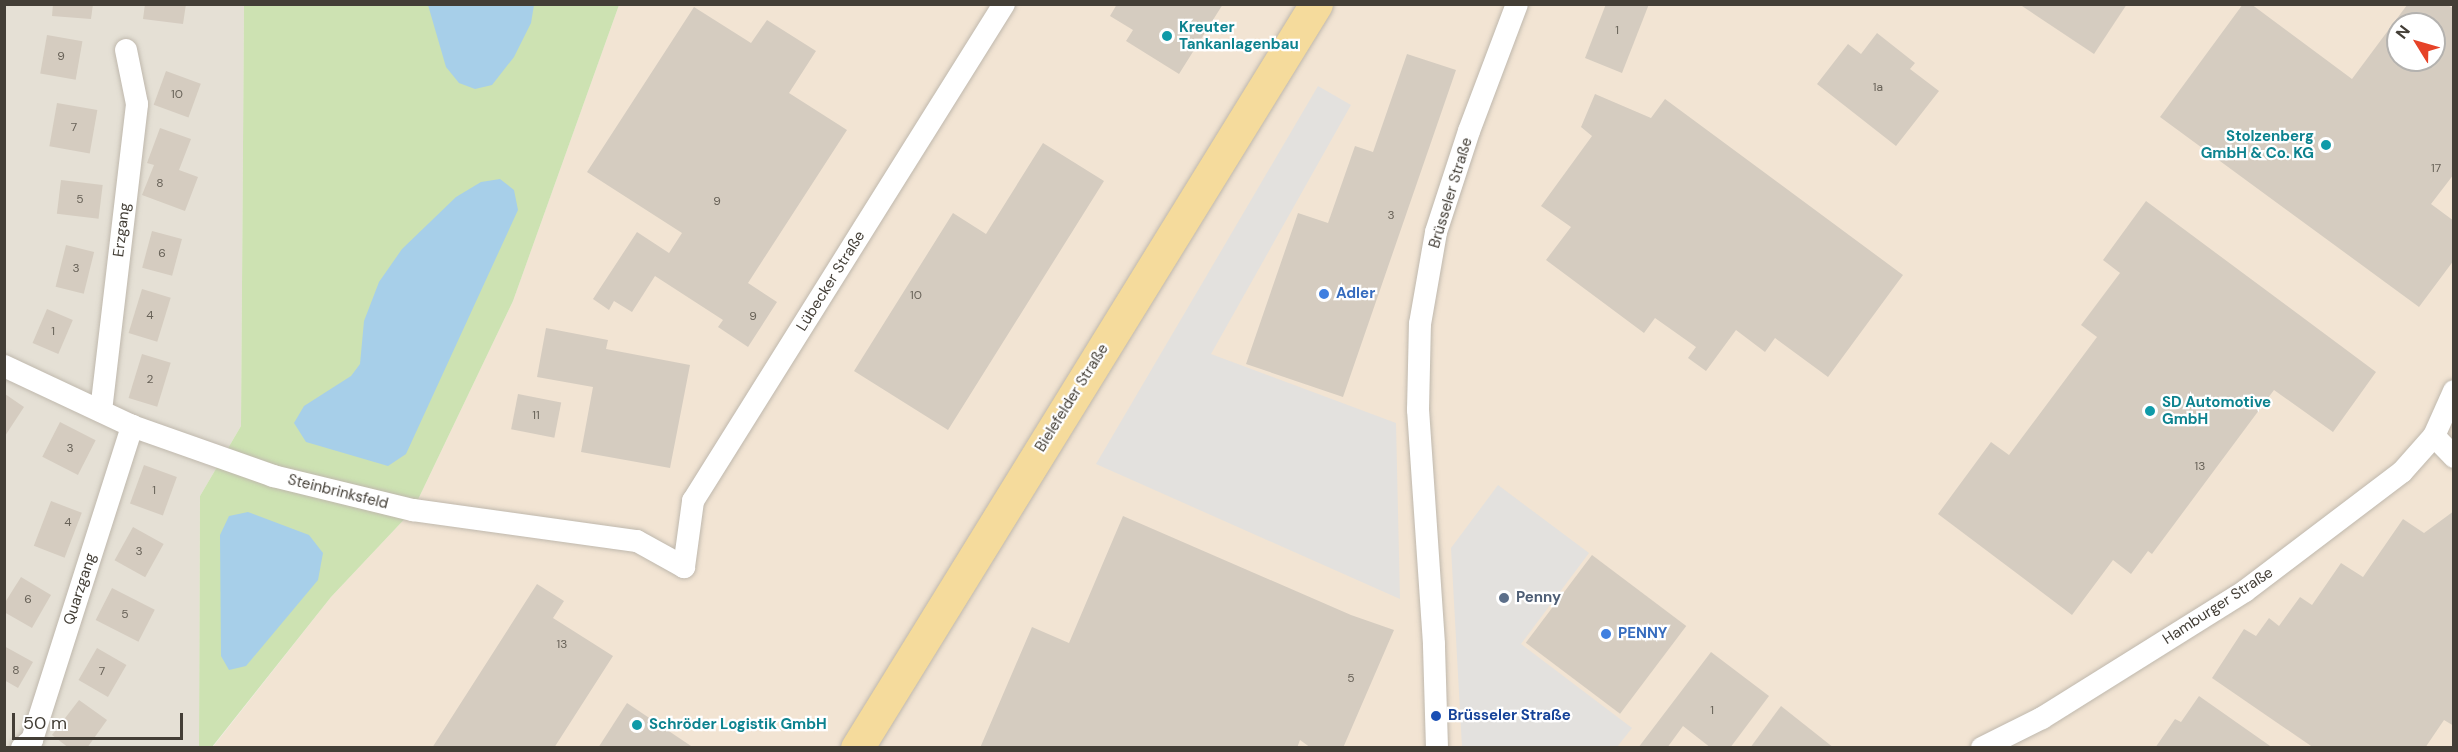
<!DOCTYPE html>
<html>
<head>
<meta charset="utf-8">
<style>
  body { margin:0 }
  #map { position:relative; width:2458px; height:752px; overflow:hidden; background:#f1eee6; font-family:"DM Sans",sans-serif }
  div>[style] { position:absolute }
  [style*='--x'] { left:calc(var(--x)*1px); top:calc(var(--y)*1px); width:calc(var(--w)*1px); rotate:calc(var(--a)*1deg) }
  .residential>* { inset:0; background:#e5e0d5 }
  .commercial>* { inset:0; background:#f2e4d3 }
  .green>* { inset:0; background:#cde2b2 }
  .parking>* { inset:0; background:#e3e1de }
  .water>* { inset:0; background:#a7cfe9 }
  .building>* { inset:0; background:#d5ccc0; transform-origin:0 0 }
  .roads { filter:drop-shadow(0 0 2px #bfb8ad) drop-shadow(0 0 2px #bfb8ad) }
  .street>* { height:22px; margin:-11px; padding:0 11px; transform-origin:11px; border-radius:11px; background:#fff }
  .primary>* { height:33px; margin:-16.5px; padding:0 16.5px; transform-origin:16.5px; border-radius:16.5px; background:#f5db9c }
  .dots>* { width:16px; height:16px; translate:-50% -50%; box-sizing:border-box; border:3px solid #fff; border-radius:50% }
  span { translate:-50% -50%; white-space:nowrap; text-align:center; line-height:1.15; -webkit-text-stroke:4.5px #fff; paint-order:stroke }
  .number-label { font-size:12px; color:#686258 }
  .number-label span { -webkit-text-stroke-width:0 }
  .culture-label { font-size:15px; color:#0d838f; font-weight:700 }
  .left { translate:0 -50%; text-align:left }
  .right { translate:-100% -50%; text-align:right }
  .street-label { font-size:15px; color:#433e36 }
  .shop-label { font-size:15px; color:#366cbe; font-weight:700 }
  .service-label { font-size:15px; color:#4e5e75; font-weight:700 }
  .transit-label { font-size:15px; color:#164399; font-weight:700 }
  .frame { position:absolute; inset:0; border:6px solid #433e36; pointer-events:none }
  .north { position:absolute; left:2386px; top:12px; width:60px; height:60px; box-sizing:border-box; background:#fff; border:2px solid #b4b2af; border-radius:50%; rotate:307deg; font-size:16px; font-weight:700; line-height:24px; text-align:center; color:#433e36 }
  .north::after { content:''; display:block; margin:auto; width:21px; height:27px; background:#e64328; clip-path:polygon(50% 0,100% 100%,50% 72%,0 100%) }
  .scale { position:absolute; left:12px; top:713px; width:171px; height:27px; box-sizing:border-box; border:3px solid #433e36; border-top:0; padding-left:8px; font-size:18px; line-height:21px; white-space:nowrap; color:#433e36; -webkit-text-stroke:4px #fff; paint-order:stroke }
</style>
</head>
<body>
<div id="map">
  <div class="residential">
    <i style="clip-path:polygon(4px 5px,244px 5px,241px 426px,200px 496px,199px 747px,5px 747px)"></i>
  </div>
  <div class="commercial">
    <i style="clip-path:polygon(evenodd,619px 5px,2453px 5px,2453px 747px,212px 748px,331px 597px,413px 510px,513px 301px,619px 5px,2398px 24px,2434px 24px,2434px 60px,2398px 60px,2398px 24px)"></i>
  </div>
  <div class="green">
    <i style="clip-path:polygon(244px 5px,619px 5px,513px 301px,413px 510px,331px 597px,212px 747px,199px 748px,200px 496px,241px 426px)"></i>
  </div>
  <div class="parking">
    <i style="clip-path:polygon(1318px 86px,1351px 105px,1211px 354px,1396px 423px,1400px 599px,1096px 464px)"></i>
    <i style="clip-path:polygon(1498px 485px,1589px 553px,1521px 644px,1632px 728px,1617px 747px,1462px 747px,1451px 548px)"></i>
  </div>
  <div class="water">
    <i style="clip-path:polygon(428px 5px,428px 4px,534px 5px,531px 23px,514px 57px,492px 85px,475px 89px,459px 83px,446px 67px)"></i>
    <i style="clip-path:polygon(500px 179px,514px 190px,518px 210px,406px 454px,388px 466px,306px 442px,294px 423px,304px 406px,351px 376px,360px 364px,364px 321px,379px 282px,402px 249px,456px 197px,481px 182px)"></i>
    <i style="clip-path:polygon(248px 512px,309px 535px,323px 553px,318px 580px,246px 666px,229px 670px,221px 656px,220px 535px,229px 516px)"></i>
  </div>
  <div class="building">
    <i style="clip-path:polygon(53px 4px,93px 4px,91px 19px,52px 16px)"></i>
    <i style="clip-path:polygon(145px 4px,186px 4px,183px 24px,143px 19px)"></i>
    <i style="clip-path:polygon(1117px 4px,1223px 4px,1179px 74px,1126px 41px,1133px 30px,1110px 16px)"></i>
    <i style="clip-path:polygon(1606px 4px,1649px 4px,1622px 73px,1585px 58px)"></i>
    <i style="clip-path:polygon(2019px 4px,2127px 4px,2094px 54px)"></i>
    <i style="clip-path:polygon(evenodd,2243px 4px,2251px 4px,2352px 79px,2407px 5px,2448px 5px,2454px 9px,2454px 174px,2431px 204px,2454px 221px,2454px 260px,2419px 307px,2160px 117px,2243px 4px,2398px 24px,2434px 24px,2434px 60px,2398px 60px,2398px 24px)"></i>
    <i style="clip-path:polygon(694px 7px,751px 43px,767px 20px,816px 51px,789px 93px,847px 130px,748px 283px,777px 302px,748px 347px,718px 327px,723px 320px,655px 276px,632px 312px,614px 301px,609px 310px,593px 299px,637px 232px,669px 253px,682px 233px,587px 172px)"></i>
    <i style="clip-path:polygon(1877px 33px,1915px 63px,1910px 69px,1939px 91px,1896px 146px,1817px 84px,1848px 44px,1861px 54px)"></i>
    <i style="left:47px;top:35px;width:36px;height:39px;rotate:10deg"></i>
    <i style="clip-path:polygon(1407px 54px,1456px 70px,1343px 397px,1246px 364px,1298px 213px,1328px 223px,1355px 146px,1373px 152px)"></i>
    <i style="left:166px;top:71px;width:37px;height:36px;rotate:20deg"></i>
    <i style="clip-path:polygon(1595px 94px,1651px 118px,1665px 99px,1903px 275px,1828px 377px,1775px 338px,1765px 352px,1736px 330px,1706px 371px,1688px 358px,1696px 347px,1655px 318px,1644px 333px,1546px 260px,1571px 227px,1541px 206px,1592px 136px,1581px 127px)"></i>
    <i style="left:57px;top:103px;width:41px;height:44px;rotate:10deg"></i>
    <i style="clip-path:polygon(160px 128px,191px 139px,179px 170px,198px 177px,185px 211px,142px 195px,154px 165px,147px 163px)"></i>
    <i style="clip-path:polygon(1043px 143px,1104px 181px,948px 430px,854px 371px,953px 213px,986px 234px)"></i>
    <i style="left:61px;top:180px;width:42px;height:34px;rotate:7deg"></i>
    <i style="clip-path:polygon(2146px 201px,2376px 372px,2333px 432px,2274px 390px,2152px 554px,2148px 551px,2131px 574px,2113px 560px,2072px 615px,1938px 514px,1991px 442px,2009px 455px,2097px 337px,2081px 325px,2120px 273px,2103px 260px)"></i>
    <i style="left:152px;top:231px;width:31px;height:38px;rotate:15deg"></i>
    <i style="left:66px;top:245px;width:29px;height:43px;rotate:14deg"></i>
    <i style="left:142px;top:289px;width:30px;height:46px;rotate:17deg"></i>
    <i style="left:47px;top:309px;width:28px;height:37px;rotate:23deg"></i>
    <i style="clip-path:polygon(546px 328px,608px 340px,606px 349px,690px 365px,670px 468px,581px 452px,593px 387px,537px 377px)"></i>
    <i style="left:142px;top:354px;width:30px;height:46px;rotate:17deg"></i>
    <i style="clip-path:polygon(5px 394px,24px 407px,5px 436px)"></i>
    <i style="left:518px;top:394px;width:44px;height:36px;rotate:11deg"></i>
    <i style="left:60px;top:422px;width:40px;height:39px;rotate:27deg"></i>
    <i style="left:144px;top:465px;width:35px;height:41px;rotate:20deg"></i>
    <i style="left:51px;top:501px;width:33px;height:48px;rotate:21deg"></i>
    <i style="clip-path:polygon(2454px 511px,2454px 726px,2444px 720px,2425px 748px,2314px 748px,2212px 678px,2244px 629px,2256px 636px,2269px 618px,2279px 626px,2300px 597px,2312px 605px,2341px 563px,2363px 577px,2403px 519px,2424px 533px)"></i>
    <i style="clip-path:polygon(1123px 516px,1351px 615px,1394px 630px,1343px 748px,1311px 748px,1300px 740px,1297px 748px,980px 748px,1032px 627px,1069px 643px)"></i>
    <i style="left:133px;top:527px;width:35px;height:38px;rotate:29deg"></i>
    <i style="left:1592px;top:555px;width:118px;height:110px;rotate:37deg"></i>
    <i style="clip-path:polygon(21px 577px,51px 595px,32px 628px,4px 612px,4px 604px)"></i>
    <i style="clip-path:polygon(537px 584px,564px 601px,553px 618px,613px 656px,554px 748px,432px 748px)"></i>
    <i style="left:112px;top:588px;width:48px;height:36px;rotate:27deg"></i>
    <i style="clip-path:polygon(4px 646px,33px 662px,18px 688px,4px 680px)"></i>
    <i style="left:97px;top:648px;width:34px;height:37px;rotate:30deg"></i>
    <i style="clip-path:polygon(1711px 652px,1769px 696px,1730px 748px,1711px 748px,1683px 726px,1667px 748px,1638px 748px)"></i>
    <i style="clip-path:polygon(2199px 696px,2273px 748px,2155px 748px,2175px 719px,2181px 722px)"></i>
    <i style="clip-path:polygon(79px 700px,107px 720px,87px 748px,69px 748px,52px 735px)"></i>
    <i style="clip-path:polygon(627px 703px,694px 748px,598px 748px)"></i>
    <i style="clip-path:polygon(1781px 706px,1834px 748px,1750px 748px)"></i>
  </div>
  <div class="roads">
    <div class="street">
      <i style="--x:4;--y:366;--w:141;--a:25.1"></i>
      <i style="--x:132;--y:426;--w:150;--a:19.5"></i>
      <i style="--x:273;--y:476;--w:144;--a:13.7"></i>
      <i style="--x:413;--y:510;--w:226;--a:7.9"></i>
      <i style="--x:637;--y:541;--w:54;--a:29"></i>
      <i style="--x:684;--y:567;--w:67;--a:-82.2"></i>
      <i style="--x:693;--y:501;--w:586;--a:-57.96"></i>
      <i style="--x:101;--y:411;--w:309;--a:-83.3"></i>
      <i style="--x:137;--y:104;--w:55;--a:-101.5"></i>
      <i style="--x:2434;--y:436;--w:29;--a:46"></i>
      <i style="--x:22;--y:748;--w:13;--a:-39"></i>
      <i style="--x:32;--y:740;--w:330;--a:-72.3"></i>
      <i style="--x:1437;--y:748;--w:104;--a:-91.7"></i>
      <i style="--x:1434;--y:644;--w:235;--a:-93.9"></i>
      <i style="--x:1418;--y:410;--w:86;--a:-88.7"></i>
      <i style="--x:1420;--y:324;--w:93;--a:-80.1"></i>
      <i style="--x:1436;--y:232;--w:106;--a:-71.9"></i>
      <i style="--x:1469;--y:131;--w:136;--a:-69.3"></i>
      <i style="--x:1982;--y:748;--w:67;--a:-26.6"></i>
      <i style="--x:2042;--y:718;--w:239;--a:-32"></i>
      <i style="--x:2245;--y:591;--w:197;--a:-37.2"></i>
      <i style="--x:2402;--y:472;--w:48;--a:-48.4"></i>
      <i style="--x:2434;--y:436;--w:49;--a:-66"></i>
    </div>
    <div class="primary">
      <i style="--x:857;--y:748;--w:874;--a:-58.33"></i>
    </div>
  </div>
  <div class="dots">
    <i style="left:1167px;top:36px;background:#0f9aa8"></i>
    <i style="left:2326px;top:145px;background:#0f9aa8"></i>
    <i style="left:1324px;top:294px;background:#3f7fe0"></i>
    <i style="left:2150px;top:411px;background:#0f9aa8"></i>
    <i style="left:1504px;top:598px;background:#5c6f8a"></i>
    <i style="left:1606px;top:634px;background:#3f7fe0"></i>
    <i style="left:1436px;top:716px;background:#1a4fb4"></i>
    <i style="left:637px;top:725px;background:#0f9aa8"></i>
  </div>
  <div class="number-label">
    <span style="left:1617px;top:31px">1</span>
    <span style="left:61px;top:57px">9</span>
    <span style="left:1878px;top:88px">1a</span>
    <span style="left:177px;top:95px">10</span>
    <span style="left:74px;top:128px">7</span>
    <span style="left:2436px;top:169px">17</span>
    <span style="left:160px;top:184px">8</span>
    <span style="left:80px;top:200px">5</span>
    <span style="left:717px;top:202px">9</span>
    <span style="left:1391px;top:216px">3</span>
    <span style="left:162px;top:254px">6</span>
    <span style="left:76px;top:269px">3</span>
    <span style="left:916px;top:296px">10</span>
    <span style="left:150px;top:316px">4</span>
    <span style="left:753px;top:317px">9</span>
    <span style="left:53px;top:332px">1</span>
    <span style="left:150px;top:380px">2</span>
    <span style="left:536px;top:416px">11</span>
    <span style="left:70px;top:449px">3</span>
    <span style="left:2200px;top:467px">13</span>
    <span style="left:154px;top:491px">1</span>
    <span style="left:68px;top:523px">4</span>
    <span style="left:139px;top:552px">3</span>
    <span style="left:28px;top:600px">6</span>
    <span style="left:125px;top:615px">5</span>
    <span style="left:562px;top:645px">13</span>
    <span style="left:16px;top:671px">8</span>
    <span style="left:102px;top:672px">7</span>
    <span style="left:1351px;top:679px">5</span>
    <span style="left:1712px;top:711px">1</span>
  </div>
  <div class="culture-label">
    <span class="left" style="left:1179px;top:36px">Kreuter<br>Tankanlagenbau</span>
    <span class="right" style="left:2314px;top:145px">Stolzenberg<br>GmbH &amp; Co. KG</span>
    <span class="left" style="left:2162px;top:411px">SD Automotive<br>GmbH</span>
    <span class="left" style="left:649px;top:725px">Schröder Logistik GmbH</span>
  </div>
  <div class="street-label">
    <span style="left:1451px;top:193px;rotate:-73deg">Brüsseler Straße</span>
    <span style="left:122px;top:230px;rotate:-83deg">Erzgang</span>
    <span style="left:831px;top:281px;rotate:-58deg">Lübecker Straße</span>
    <span style="left:1072px;top:398px;rotate:-58deg">Bielefelder Straße</span>
    <span style="left:338px;top:492px;rotate:14deg">Steinbrinksfeld</span>
    <span style="left:80px;top:589px;rotate:-72deg">Quarzgang</span>
    <span style="left:2218px;top:606px;rotate:-33deg">Hamburger Straße</span>
  </div>
  <div class="shop-label">
    <span class="left" style="left:1336px;top:294px">Adler</span>
    <span class="left" style="left:1618px;top:634px">PENNY</span>
  </div>
  <div class="service-label">
    <span class="left" style="left:1516px;top:598px">Penny</span>
  </div>
  <div class="transit-label">
    <span class="left" style="left:1448px;top:716px">Brüsseler Straße</span>
  </div>
  <div class="frame"></div>
  <div class="north">N</div>
  <div class="scale">50 m</div>
</div>
</body>
</html>
